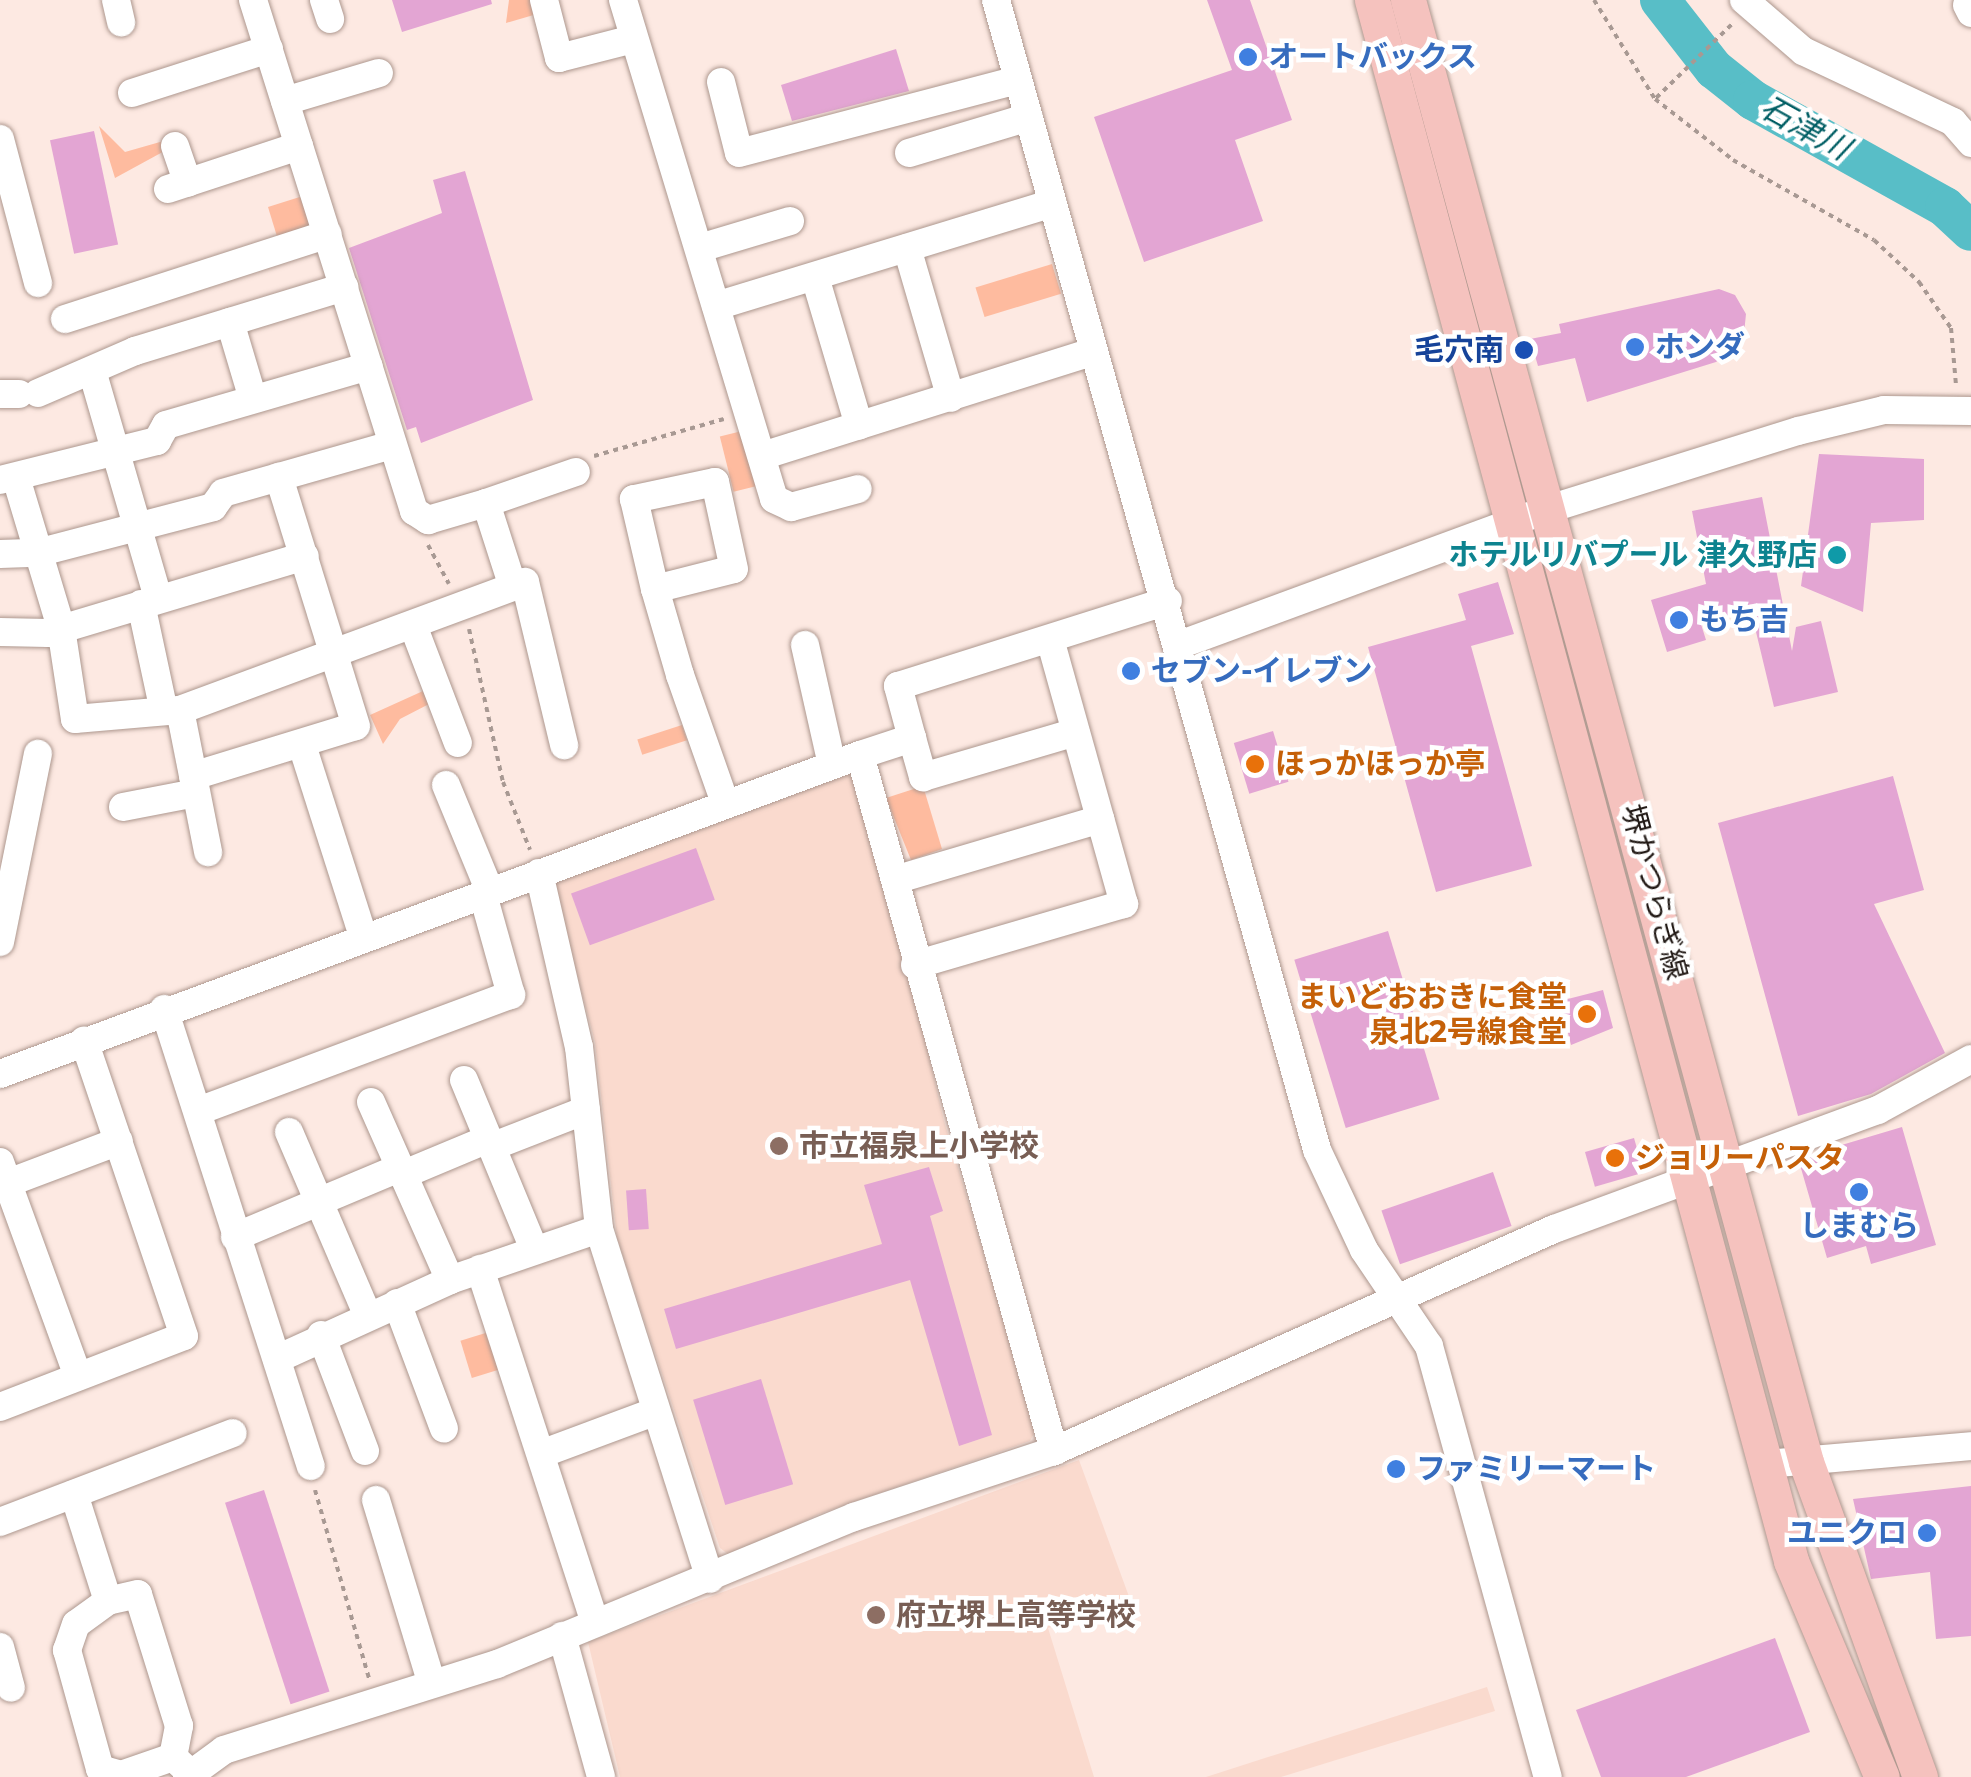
<!DOCTYPE html>
<html>
<head>
<meta charset="utf-8">
<style>
  body { margin:0 }
  #map { position:relative; width:1971px; height:1777px; overflow:hidden; background:#fde9e2; font-family:Montserrat,"Noto Sans JP",sans-serif }
  div>[style] { position:absolute }
  [style*='--x'] { left:calc(var(--x)*1px); top:calc(var(--y)*1px); width:calc(var(--w)*1px); rotate:calc(var(--a)*1deg) }
  .built>* { inset:0; background:#fadace }
  .green>* { inset:0; background:#febb9f; transform-origin:0 0 }
  .river>* { height:40px; margin:-20px; padding:0 20px; transform-origin:20px; border-radius:20px; background:#58bec7 }
  .building>* { inset:0; background:#e3a5d3; transform-origin:0 0 }
  .path>* { height:4px; margin-top:-2px; transform-origin:0; background:repeating-linear-gradient(90deg,#a89993 0 5px,transparent 0 10px) }
  .roads { filter:drop-shadow(0 0 2px #ad978e) drop-shadow(0 0 2px #ad978e) }
  .minor>* { height:28px; margin:-14px; padding:0 14px; transform-origin:14px; border-radius:14px; background:#fff }
  .major>* { height:35px; margin:-17.5px; padding:0 17.5px; transform-origin:17.5px; border-radius:17.5px; background:#f5c2be }
  .dots>* { width:28px; height:28px; translate:-50% -50%; box-sizing:border-box; border:5px solid #fff; border-radius:50% }
  span { translate:-50% -50%; white-space:nowrap; text-align:center; line-height:1.15; -webkit-text-stroke:9px #fff; paint-order:stroke }
  .shop-label { font-size:30px; color:#366cbe; font-weight:700 }
  .left { translate:0 -50%; text-align:left }
  .right { translate:-100% -50%; text-align:right }
  .transit-label { font-size:30px; color:#164399; font-weight:700 }
  .culture-label { font-size:30px; color:#0d838f; font-weight:700 }
  .food-label { font-size:30px; color:#c56008; font-weight:700 }
  .street-label { font-size:30px; color:#221a16 }
  .education-label { font-size:30px; color:#785e54; font-weight:700 }
  .water-label { font-size:32px; color:#005e64; font-style:italic }
</style>
</head>
<body>
<div id="map">
  <div class="built">
    <i style="clip-path:polygon(842px 770px,854px 776px,893px 904px,944px 1121px,1036px 1429px,1030px 1441px,819px 1514px,732px 1557px,720px 1548px,617px 1238px,595px 1042px,554px 888px,561px 875px)"></i>
    <i style="clip-path:polygon(1079px 1460px,1131px 1602px,1048px 1628px,1094px 1777px,620px 1777px,588px 1642px)"></i>
    <i style="clip-path:polygon(1487px 1687px,1495px 1711px,1281px 1777px,1206px 1777px)"></i>
  </div>
  <div class="green">
    <i style="clip-path:polygon(509px 0,533px 0,537px 14px,506px 23px)"></i>
    <i style="clip-path:polygon(99px 126px,125px 152px,167px 140px,170px 148px,115px 178px)"></i>
    <i style="clip-path:polygon(306px 195px,316px 226px,279px 243px,268px 207px)"></i>
    <i style="left:1052px;top:264px;width:31px;height:80px;rotate:73deg"></i>
    <i style="left:746px;top:430px;width:57px;height:27px;rotate:76deg"></i>
    <i style="clip-path:polygon(423px 691px,429px 704px,400px 719px,383px 744px,370px 715px)"></i>
    <i style="left:682px;top:725px;width:16px;height:47px;rotate:72deg"></i>
    <i style="clip-path:polygon(923px 786px,942px 849px,911px 860px,886px 798px)"></i>
    <i style="left:492px;top:1331px;width:39px;height:33px;rotate:73deg"></i>
  </div>
  <div class="river">
    <i style="--x:1660;--y:0;--w:88;--a:52"></i>
    <i style="--x:1714;--y:69;--w:50;--a:38.5"></i>
    <i style="--x:1753;--y:100;--w:220;--a:29.1"></i>
    <i style="--x:1945;--y:207;--w:35;--a:43"></i>
  </div>
  <div class="building">
    <i style="clip-path:polygon(392px 0,491px 0,492px 4px,402px 32px)"></i>
    <i style="clip-path:polygon(1207px 0,1250px 0,1292px 120px,1235px 140px,1263px 221px,1144px 262px,1094px 117px,1232px 70px)"></i>
    <i style="clip-path:polygon(896px 49px,909px 91px,792px 121px,781px 85px)"></i>
    <i style="left:94px;top:131px;width:116px;height:45px;rotate:78deg"></i>
    <i style="clip-path:polygon(465px 171px,533px 400px,421px 443px,416px 427px,407px 430px,349px 248px,442px 213px,433px 180px)"></i>
    <i style="clip-path:polygon(1719px 289px,1735px 295px,1746px 314px,1743px 343px,1716px 362px,1587px 402px,1575px 358px,1538px 366px,1530px 339px,1561px 333px,1559px 324px)"></i>
    <i style="clip-path:polygon(1819px 454px,1924px 459px,1924px 520px,1871px 523px,1863px 612px,1801px 586px)"></i>
    <i style="clip-path:polygon(1762px 497px,1792px 651px,1796px 627px,1821px 621px,1838px 692px,1774px 707px,1751px 611px,1700px 621px,1706px 640px,1667px 652px,1651px 600px,1706px 584px,1692px 511px)"></i>
    <i style="clip-path:polygon(1498px 582px,1514px 634px,1471px 646px,1532px 866px,1436px 892px,1368px 647px,1466px 620px,1458px 594px)"></i>
    <i style="left:1273px;top:731px;width:53px;height:41px;rotate:73deg"></i>
    <i style="clip-path:polygon(1893px 776px,1924px 890px,1874px 904px,1945px 1053px,1871px 1094px,1798px 1116px,1718px 823px)"></i>
    <i style="left:696px;top:848px;width:55px;height:133px;rotate:70deg"></i>
    <i style="left:1388px;top:931px;width:176px;height:98px;rotate:73deg"></i>
    <i style="clip-path:polygon(1603px 990px,1613px 1028px,1571px 1045px,1560px 1001px)"></i>
    <i style="clip-path:polygon(1902px 1127px,1936px 1245px,1871px 1264px,1866px 1246px,1827px 1258px,1798px 1158px)"></i>
    <i style="left:1634px;top:1138px;width:36px;height:51px;rotate:74deg"></i>
    <i style="clip-path:polygon(929px 1167px,943px 1211px,930px 1216px,992px 1435px,959px 1446px,910px 1280px,676px 1349px,664px 1309px,882px 1244px,864px 1185px)"></i>
    <i style="left:1493px;top:1172px;width:57px;height:118px;rotate:71deg"></i>
    <i style="left:646px;top:1189px;width:40px;height:20px;rotate:86deg"></i>
    <i style="left:761px;top:1379px;width:110px;height:71px;rotate:73deg"></i>
    <i style="clip-path:polygon(1971px 1486px,1971px 1636px,1936px 1639px,1930px 1572px,1871px 1579px,1853px 1499px)"></i>
    <i style="left:264px;top:1490px;width:212px;height:41px;rotate:72deg"></i>
    <i style="clip-path:polygon(1775px 1638px,1810px 1732px,1686px 1777px,1601px 1777px,1576px 1710px)"></i>
  </div>
  <div class="path">
    <i style="--x:1594;--y:0;--w:116;--a:58.4"></i>
    <i style="--x:1655;--y:99;--w:99;--a:38"></i>
    <i style="--x:1733;--y:160;--w:162;--a:29.6"></i>
    <i style="--x:1874;--y:240;--w:62;--a:43"></i>
    <i style="--x:1919;--y:282;--w:56;--a:55.2"></i>
    <i style="--x:1951;--y:328;--w:57;--a:85"></i>
    <i style="--x:1656;--y:98;--w:106;--a:-44.2"></i>
    <i style="--x:594;--y:456;--w:135;--a:-15.9"></i>
    <i style="--x:428;--y:545;--w:44;--a:61.7"></i>
    <i style="--x:469;--y:629;--w:157;--a:77.5"></i>
    <i style="--x:503;--y:782;--w:73;--a:68.3"></i>
    <i style="--x:315;--y:1490;--w:196;--a:74"></i>
  </div>
  <div class="roads">
    <div class="minor">
      <i style="--x:116;--y:0;--w:23;--a:77"></i>
      <i style="--x:253;--y:0;--w:536;--a:72.51"></i>
      <i style="--x:414;--y:511;--w:17;--a:33"></i>
      <i style="--x:428;--y:520;--w:60;--a:-16.3"></i>
      <i style="--x:486;--y:503;--w:88;--a:72.2"></i>
      <i style="--x:513;--y:587;--w:13;--a:-23"></i>
      <i style="--x:525;--y:582;--w:168;--a:76.5"></i>
      <i style="--x:324;--y:0;--w:20;--a:72"></i>
      <i style="--x:544;--y:0;--w:60;--a:75.5"></i>
      <i style="--x:559;--y:58;--w:76;--a:-14.4"></i>
      <i style="--x:623;--y:0;--w:521;--a:73.16"></i>
      <i style="--x:774;--y:499;--w:19;--a:25"></i>
      <i style="--x:791;--y:507;--w:69;--a:-15"></i>
      <i style="--x:996;--y:0;--w:1194;--a:74.4"></i>
      <i style="--x:1317;--y:1150;--w:110;--a:64.8"></i>
      <i style="--x:1364;--y:1250;--w:116;--a:55.9"></i>
      <i style="--x:1429;--y:1346;--w:447;--a:74.6"></i>
      <i style="--x:1744;--y:0;--w:78;--a:40.8"></i>
      <i style="--x:1803;--y:51;--w:166;--a:25.3"></i>
      <i style="--x:1953;--y:122;--w:28;--a:49"></i>
      <i style="--x:1967;--y:5;--w:9;--a:63"></i>
      <i style="--x:721;--y:82;--w:73;--a:75.8"></i>
      <i style="--x:739;--y:153;--w:288;--a:-14.7"></i>
      <i style="--x:132;--y:93;--w:144;--a:-17.8"></i>
      <i style="--x:285;--y:101;--w:98;--a:-16.6"></i>
      <i style="--x:0;--y:139;--w:149;--a:75.2"></i>
      <i style="--x:175;--y:146;--w:39;--a:71"></i>
      <i style="--x:909;--y:153;--w:125;--a:-16.7"></i>
      <i style="--x:168;--y:189;--w:138;--a:-18.2"></i>
      <i style="--x:700;--y:248;--w:94;--a:-16.7"></i>
      <i style="--x:907;--y:248;--w:156;--a:73.7"></i>
      <i style="--x:815;--y:277;--w:155;--a:73.5"></i>
      <i style="--x:716;--y:306;--w:352;--a:-17"></i>
      <i style="--x:65;--y:319;--w:276;--a:-17.9"></i>
      <i style="--x:230;--y:322;--w:80;--a:73.4"></i>
      <i style="--x:93;--y:374;--w:233;--a:73.8"></i>
      <i style="--x:38;--y:393;--w:106;--a:-23.4"></i>
      <i style="--x:135;--y:351;--w:219;--a:-17"></i>
      <i style="--x:0;--y:394;--w:19;--a:0"></i>
      <i style="--x:762;--y:456;--w:345;--a:-17.5"></i>
      <i style="--x:0;--y:480;--w:162;--a:-14"></i>
      <i style="--x:157;--y:441;--w:18;--a:-61"></i>
      <i style="--x:166;--y:425;--w:211;--a:-16.2"></i>
      <i style="--x:17;--y:481;--w:153;--a:73.3"></i>
      <i style="--x:61;--y:628;--w:92;--a:81.3"></i>
      <i style="--x:75;--y:719;--w:105;--a:-4.9"></i>
      <i style="--x:180;--y:710;--w:355;--a:-20.3"></i>
      <i style="--x:486;--y:503;--w:95;--a:-19"></i>
      <i style="--x:0;--y:554;--w:37;--a:-2"></i>
      <i style="--x:37;--y:553;--w:182;--a:-14.6"></i>
      <i style="--x:213;--y:507;--w:17;--a:-54"></i>
      <i style="--x:223;--y:493;--w:176;--a:-15.9"></i>
      <i style="--x:655;--y:589;--w:81;--a:-14.2"></i>
      <i style="--x:734;--y:569;--w:89;--a:-102.3"></i>
      <i style="--x:715;--y:482;--w:83;--a:168.1"></i>
      <i style="--x:634;--y:499;--w:92;--a:76.9"></i>
      <i style="--x:655;--y:589;--w:90;--a:73.8"></i>
      <i style="--x:680;--y:675;--w:136;--a:70.6"></i>
      <i style="--x:141;--y:604;--w:105;--a:77.9"></i>
      <i style="--x:414;--y:628;--w:123;--a:69.1"></i>
      <i style="--x:0;--y:632;--w:48;--a:1.2"></i>
      <i style="--x:48;--y:633;--w:268;--a:-16.7"></i>
      <i style="--x:805;--y:645;--w:123;--a:77.3"></i>
      <i style="--x:1179;--y:645;--w:394;--a:-20.2"></i>
      <i style="--x:1549;--y:509;--w:261;--a:-17.4"></i>
      <i style="--x:1798;--y:431;--w:89;--a:-13.7"></i>
      <i style="--x:1884;--y:410;--w:87;--a:0.7"></i>
      <i style="--x:180;--y:710;--w:145;--a:78.8"></i>
      <i style="--x:912;--y:738;--w:41;--a:74.2"></i>
      <i style="--x:923;--y:777;--w:159;--a:-16.4"></i>
      <i style="--x:302;--y:745;--w:197;--a:72.3"></i>
      <i style="--x:860;--y:755;--w:55;--a:-18.1"></i>
      <i style="--x:912;--y:738;--w:54;--a:-105.1"></i>
      <i style="--x:898;--y:686;--w:283;--a:-17.5"></i>
      <i style="--x:193;--y:776;--w:170;--a:-17.1"></i>
      <i style="--x:356;--y:726;--w:261;--a:-107.2"></i>
      <i style="--x:446;--y:785;--w:116;--a:67.6"></i>
      <i style="--x:123;--y:807;--w:74;--a:-10.9"></i>
      <i style="--x:539;--y:873;--w:179;--a:77.1"></i>
      <i style="--x:579;--y:1047;--w:183;--a:83.7"></i>
      <i style="--x:599;--y:1229;--w:367;--a:72.4"></i>
      <i style="--x:898;--y:879;--w:211;--a:-16.5"></i>
      <i style="--x:0;--y:942;--w:192;--a:-78.6"></i>
      <i style="--x:915;--y:965;--w:218;--a:-16.3"></i>
      <i style="--x:1124;--y:904;--w:275;--a:-105.6"></i>
      <i style="--x:164;--y:1009;--w:480;--a:72.2"></i>
      <i style="--x:0;--y:1074;--w:917;--a:-20.35"></i>
      <i style="--x:860;--y:755;--w:723;--a:74.42"></i>
      <i style="--x:464;--y:1080;--w:183;--a:67.5"></i>
      <i style="--x:371;--y:1102;--w:195;--a:66.1"></i>
      <i style="--x:201;--y:1110;--w:331;--a:-20.4"></i>
      <i style="--x:511;--y:995;--w:104;--a:-105.6"></i>
      <i style="--x:289;--y:1132;--w:198;--a:66.8"></i>
      <i style="--x:491;--y:1147;--w:102;--a:-21.3"></i>
      <i style="--x:0;--y:1162;--w:228;--a:70"></i>
      <i style="--x:402;--y:1175;--w:93;--a:-22.7"></i>
      <i style="--x:0;--y:1186;--w:127;--a:-20.7"></i>
      <i style="--x:235;--y:1237;--w:178;--a:-22.8"></i>
      <i style="--x:480;--y:1269;--w:372;--a:72"></i>
      <i style="--x:397;--y:1303;--w:134;--a:69.5"></i>
      <i style="--x:321;--y:1335;--w:124;--a:69.2"></i>
      <i style="--x:277;--y:1359;--w:190;--a:-24.5"></i>
      <i style="--x:450;--y:1280;--w:157;--a:-18.9"></i>
      <i style="--x:0;--y:1407;--w:197;--a:-21.1"></i>
      <i style="--x:184;--y:1336;--w:312;--a:-108.7"></i>
      <i style="--x:541;--y:1454;--w:121;--a:-20.4"></i>
      <i style="--x:1766;--y:1464;--w:206;--a:-5"></i>
      <i style="--x:74;--y:1494;--w:112;--a:72.4"></i>
      <i style="--x:376;--y:1500;--w:192;--a:73.1"></i>
      <i style="--x:0;--y:1522;--w:249;--a:-20.9"></i>
      <i style="--x:562;--y:1636;--w:146;--a:74.5"></i>
      <i style="--x:0;--y:1647;--w:42;--a:75"></i>
      <i style="--x:173;--y:1757;--w:32;--a:-79"></i>
      <i style="--x:179;--y:1726;--w:138;--a:-107.3"></i>
      <i style="--x:138;--y:1594;--w:31;--a:167"></i>
      <i style="--x:108;--y:1601;--w:39;--a:144"></i>
      <i style="--x:76;--y:1624;--w:28;--a:109"></i>
      <i style="--x:67;--y:1650;--w:123;--a:74.5"></i>
      <i style="--x:100;--y:1769;--w:22;--a:16"></i>
      <i style="--x:121;--y:1775;--w:55;--a:-19.1"></i>
      <i style="--x:173;--y:1757;--w:22;--a:43"></i>
      <i style="--x:187;--y:1777;--w:46;--a:-36.1"></i>
      <i style="--x:224;--y:1750;--w:286;--a:-17.5"></i>
      <i style="--x:497;--y:1664;--w:386;--a:-22.4"></i>
      <i style="--x:854;--y:1517;--w:211;--a:-18.3"></i>
      <i style="--x:1054;--y:1451;--w:547;--a:-23.94"></i>
      <i style="--x:1554;--y:1229;--w:345;--a:-20.2"></i>
      <i style="--x:1878;--y:1110;--w:106;--a:-28.7"></i>
    </div>
    <div class="major">
      <i style="--x:1372;--y:0;--w:1616;--a:74.97"></i>
      <i style="--x:1791;--y:1561;--w:234;--a:67.2"></i>
      <i style="--x:1408;--y:0;--w:1515;--a:74.77"></i>
      <i style="--x:1806;--y:1462;--w:335;--a:70.1"></i>
    </div>
  </div>
  <div class="dots">
    <i style="left:1248px;top:57px;background:#3f7fe0"></i>
    <i style="left:1635px;top:347px;background:#3f7fe0"></i>
    <i style="left:1524px;top:350px;background:#1a4fb4"></i>
    <i style="left:1837px;top:555px;background:#0f9aa8"></i>
    <i style="left:1679px;top:620px;background:#3f7fe0"></i>
    <i style="left:1131px;top:671px;background:#3f7fe0"></i>
    <i style="left:1255px;top:764px;background:#e8710a"></i>
    <i style="left:1587px;top:1014px;background:#e8710a"></i>
    <i style="left:779px;top:1146px;background:#8d6e63"></i>
    <i style="left:1615px;top:1158px;background:#e8710a"></i>
    <i style="left:1859px;top:1192px;background:#3f7fe0"></i>
    <i style="left:1396px;top:1469px;background:#3f7fe0"></i>
    <i style="left:1927px;top:1533px;background:#3f7fe0"></i>
    <i style="left:876px;top:1615px;background:#8d6e63"></i>
  </div>
  <div class="shop-label">
    <span class="left" style="left:1268px;top:57px">オートバックス</span>
    <span class="left" style="left:1655px;top:347px">ホンダ</span>
    <span class="left" style="left:1699px;top:620px">もち吉</span>
    <span class="left" style="left:1151px;top:671px">セブン-イレブン</span>
    <span style="left:1859px;top:1226px">しまむら</span>
    <span class="left" style="left:1416px;top:1469px">ファミリーマート</span>
    <span class="right" style="left:1907px;top:1533px">ユニクロ</span>
  </div>
  <div class="transit-label">
    <span class="right" style="left:1504px;top:350px">毛穴南</span>
  </div>
  <div class="culture-label">
    <span class="right" style="left:1817px;top:555px">ホテルリバプール 津久野店</span>
  </div>
  <div class="food-label">
    <span class="left" style="left:1275px;top:764px">ほっかほっか亭</span>
    <span class="right" style="left:1567px;top:1014px">まいどおおきに食堂<br>泉北2号線食堂</span>
    <span class="left" style="left:1635px;top:1158px">ジョリーパスタ</span>
  </div>
  <div class="street-label">
    <span style="left:1654px;top:892px;rotate:75deg">堺かつらぎ線</span>
  </div>
  <div class="education-label">
    <span class="left" style="left:799px;top:1146px">市立福泉上小学校</span>
    <span class="left" style="left:896px;top:1615px">府立堺上高等学校</span>
  </div>
  <div class="water-label">
    <span style="left:1805px;top:128px;rotate:29deg">石津川</span>
  </div>
</div>
</body>
</html>
